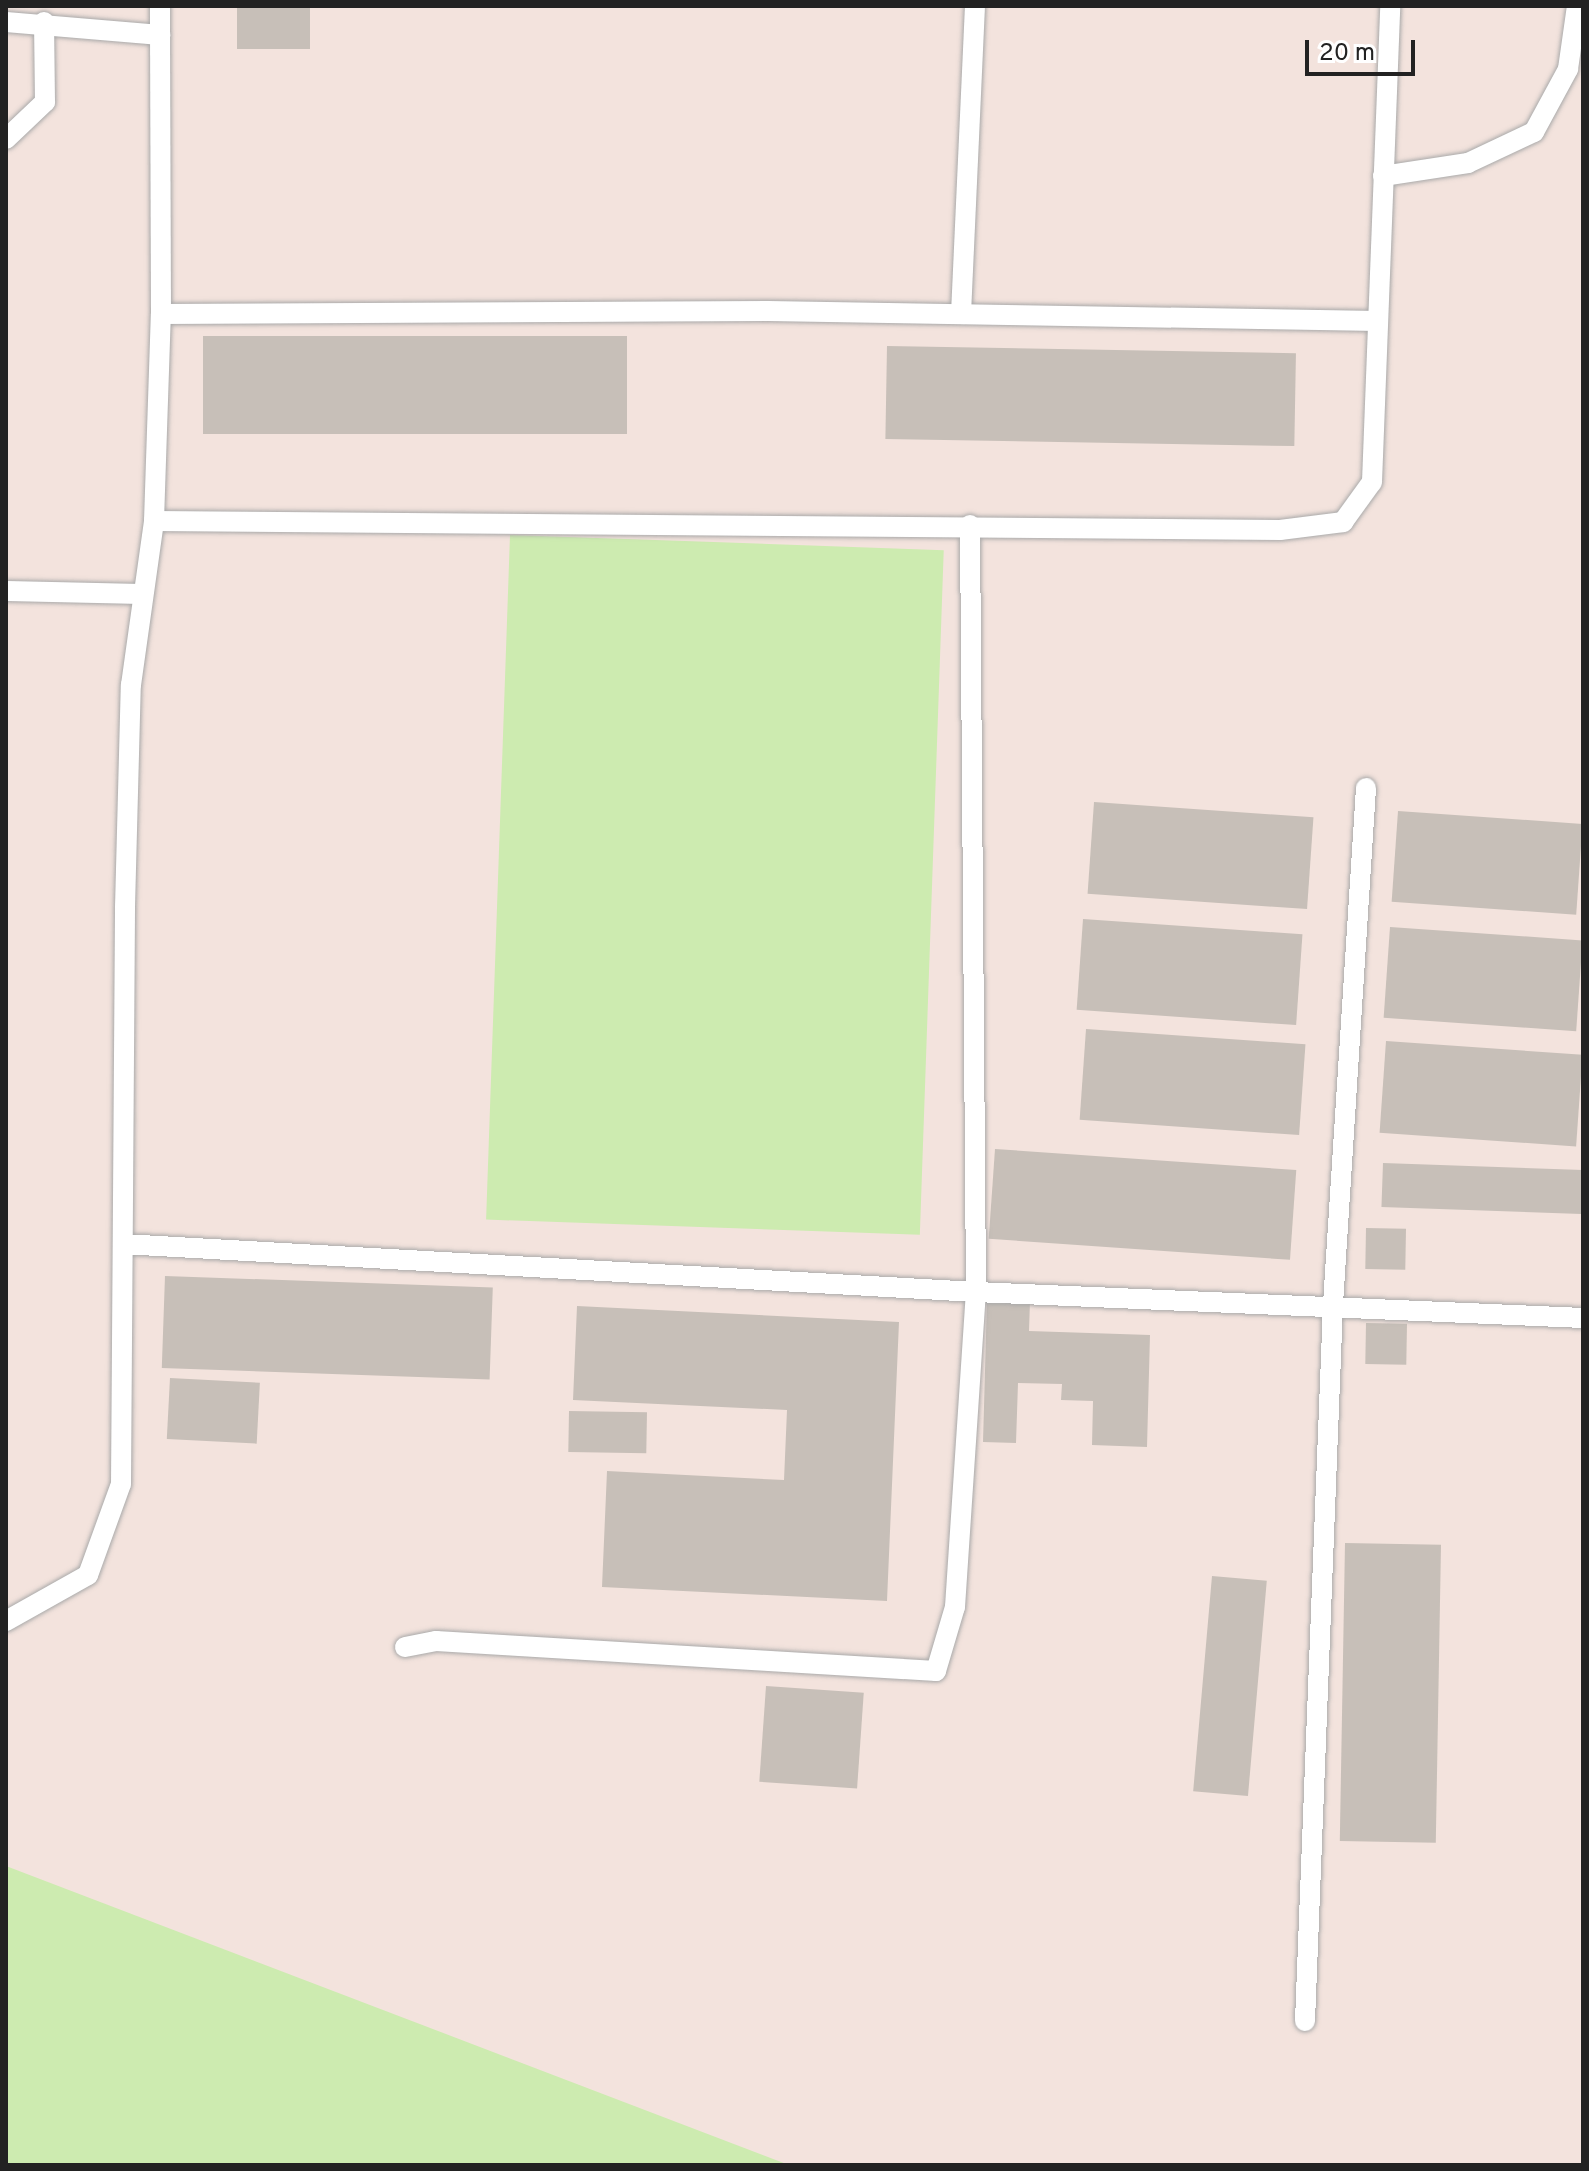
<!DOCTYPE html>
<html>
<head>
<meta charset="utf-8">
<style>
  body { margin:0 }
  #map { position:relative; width:1589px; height:2171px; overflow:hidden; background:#f2efe9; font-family:Overpass,sans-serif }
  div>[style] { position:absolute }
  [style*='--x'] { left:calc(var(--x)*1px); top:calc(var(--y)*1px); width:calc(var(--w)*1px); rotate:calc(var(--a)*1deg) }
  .military>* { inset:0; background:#f3e3dd; transform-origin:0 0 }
  .grass>* { inset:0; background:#cdebb0; transform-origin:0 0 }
  .building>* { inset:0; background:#c7bfb8; transform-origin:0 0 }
  .roads { filter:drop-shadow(0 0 2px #a9a9a9) drop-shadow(0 0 2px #a9a9a9) }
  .service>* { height:20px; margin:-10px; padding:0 10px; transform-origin:10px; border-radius:10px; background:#fff }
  span { translate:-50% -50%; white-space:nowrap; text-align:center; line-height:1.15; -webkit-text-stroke:6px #fff; paint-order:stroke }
  .frame { position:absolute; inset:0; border:8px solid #222; pointer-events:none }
  .scale { position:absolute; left:1305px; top:40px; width:110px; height:36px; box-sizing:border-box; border:4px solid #222; border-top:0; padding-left:10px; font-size:24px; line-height:28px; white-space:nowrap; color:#222; -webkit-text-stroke:6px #fff; paint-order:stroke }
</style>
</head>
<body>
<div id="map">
  <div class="military">
    <i style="left:6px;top:6px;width:1577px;height:2159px"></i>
  </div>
  <div class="grass">
    <i style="left:510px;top:535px;width:434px;height:685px;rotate:2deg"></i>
    <i style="clip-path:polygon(6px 1866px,789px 2165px,6px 2165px)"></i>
  </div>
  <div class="building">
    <i style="left:237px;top:6px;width:73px;height:43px"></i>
    <i style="left:203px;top:336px;width:424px;height:98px"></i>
    <i style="left:887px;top:346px;width:409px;height:93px;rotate:1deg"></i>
    <i style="left:1094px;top:802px;width:220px;height:92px;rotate:4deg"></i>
    <i style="left:1398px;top:811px;width:185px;height:91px;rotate:4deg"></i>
    <i style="left:1083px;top:919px;width:220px;height:91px;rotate:4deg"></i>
    <i style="left:1390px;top:927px;width:193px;height:91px;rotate:4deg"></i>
    <i style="left:1086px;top:1029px;width:220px;height:91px;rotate:4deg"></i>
    <i style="left:1386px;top:1041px;width:197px;height:92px;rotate:4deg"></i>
    <i style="left:995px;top:1149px;width:302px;height:90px;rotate:4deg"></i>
    <i style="left:1383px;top:1163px;width:200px;height:44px;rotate:2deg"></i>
    <i style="left:1366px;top:1228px;width:40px;height:41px;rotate:1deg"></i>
    <i style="left:165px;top:1276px;width:328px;height:92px;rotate:2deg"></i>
    <i style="clip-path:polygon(987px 1300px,1030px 1301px,1029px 1331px,1150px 1335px,1147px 1447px,1092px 1445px,1093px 1401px,1061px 1400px,1062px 1384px,1018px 1383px,1016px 1443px,983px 1442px)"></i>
    <i style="clip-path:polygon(577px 1306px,899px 1322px,887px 1601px,602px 1587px,607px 1471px,784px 1480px,787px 1410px,573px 1400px)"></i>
    <i style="left:1366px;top:1323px;width:41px;height:41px;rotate:1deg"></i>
    <i style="left:170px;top:1378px;width:90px;height:61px;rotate:3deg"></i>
    <i style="left:569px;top:1411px;width:78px;height:41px;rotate:1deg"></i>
    <i style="left:1345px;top:1543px;width:96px;height:298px;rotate:1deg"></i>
    <i style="left:1212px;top:1576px;width:55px;height:216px;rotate:5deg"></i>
    <i style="left:766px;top:1686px;width:98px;height:96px;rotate:4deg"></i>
  </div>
  <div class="roads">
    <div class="service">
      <i style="--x:6;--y:22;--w:155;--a:4.8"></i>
      <i style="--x:160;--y:35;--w:29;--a:-90"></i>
      <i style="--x:6;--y:139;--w:54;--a:-43.5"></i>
      <i style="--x:45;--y:102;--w:80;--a:-90.7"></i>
      <i style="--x:1383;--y:176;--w:86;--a:-8.7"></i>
      <i style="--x:1468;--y:163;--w:73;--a:-25.2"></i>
      <i style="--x:1534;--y:132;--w:72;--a:-61.6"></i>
      <i style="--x:1568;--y:69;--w:64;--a:-81.9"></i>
      <i style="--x:161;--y:314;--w:607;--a:-0.28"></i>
      <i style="--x:768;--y:311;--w:610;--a:0.94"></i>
      <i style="--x:961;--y:314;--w:308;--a:-87.4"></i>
      <i style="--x:154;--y:521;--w:1126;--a:0.46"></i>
      <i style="--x:1280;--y:530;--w:64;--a:-7.2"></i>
      <i style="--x:1343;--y:522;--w:49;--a:-54.1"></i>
      <i style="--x:1372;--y:482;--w:476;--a:-87.8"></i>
      <i style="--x:6;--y:591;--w:137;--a:1.3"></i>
      <i style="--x:123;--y:1244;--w:854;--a:3.22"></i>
      <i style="--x:976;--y:1292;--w:608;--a:2.45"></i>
      <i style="--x:6;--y:1621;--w:94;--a:-29.3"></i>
      <i style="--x:88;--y:1575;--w:97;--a:-70.1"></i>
      <i style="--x:121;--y:1484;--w:577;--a:-89.6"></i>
      <i style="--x:125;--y:907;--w:222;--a:-88.5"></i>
      <i style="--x:131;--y:685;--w:166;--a:-82"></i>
      <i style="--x:154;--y:521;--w:207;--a:-88.1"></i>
      <i style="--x:161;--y:314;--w:279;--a:-90.2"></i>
      <i style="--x:405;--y:1647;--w:32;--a:-11"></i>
      <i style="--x:436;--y:1641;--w:501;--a:3.43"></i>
      <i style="--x:936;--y:1671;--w:67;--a:-73.5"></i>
      <i style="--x:955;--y:1607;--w:316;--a:-86.2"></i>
      <i style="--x:976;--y:1292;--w:767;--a:-90.45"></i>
      <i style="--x:1305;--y:2021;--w:718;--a:-87.76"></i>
      <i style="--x:1333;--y:1304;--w:517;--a:-86.34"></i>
    </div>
  </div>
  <div class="frame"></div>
  <div class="scale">20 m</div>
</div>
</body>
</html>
